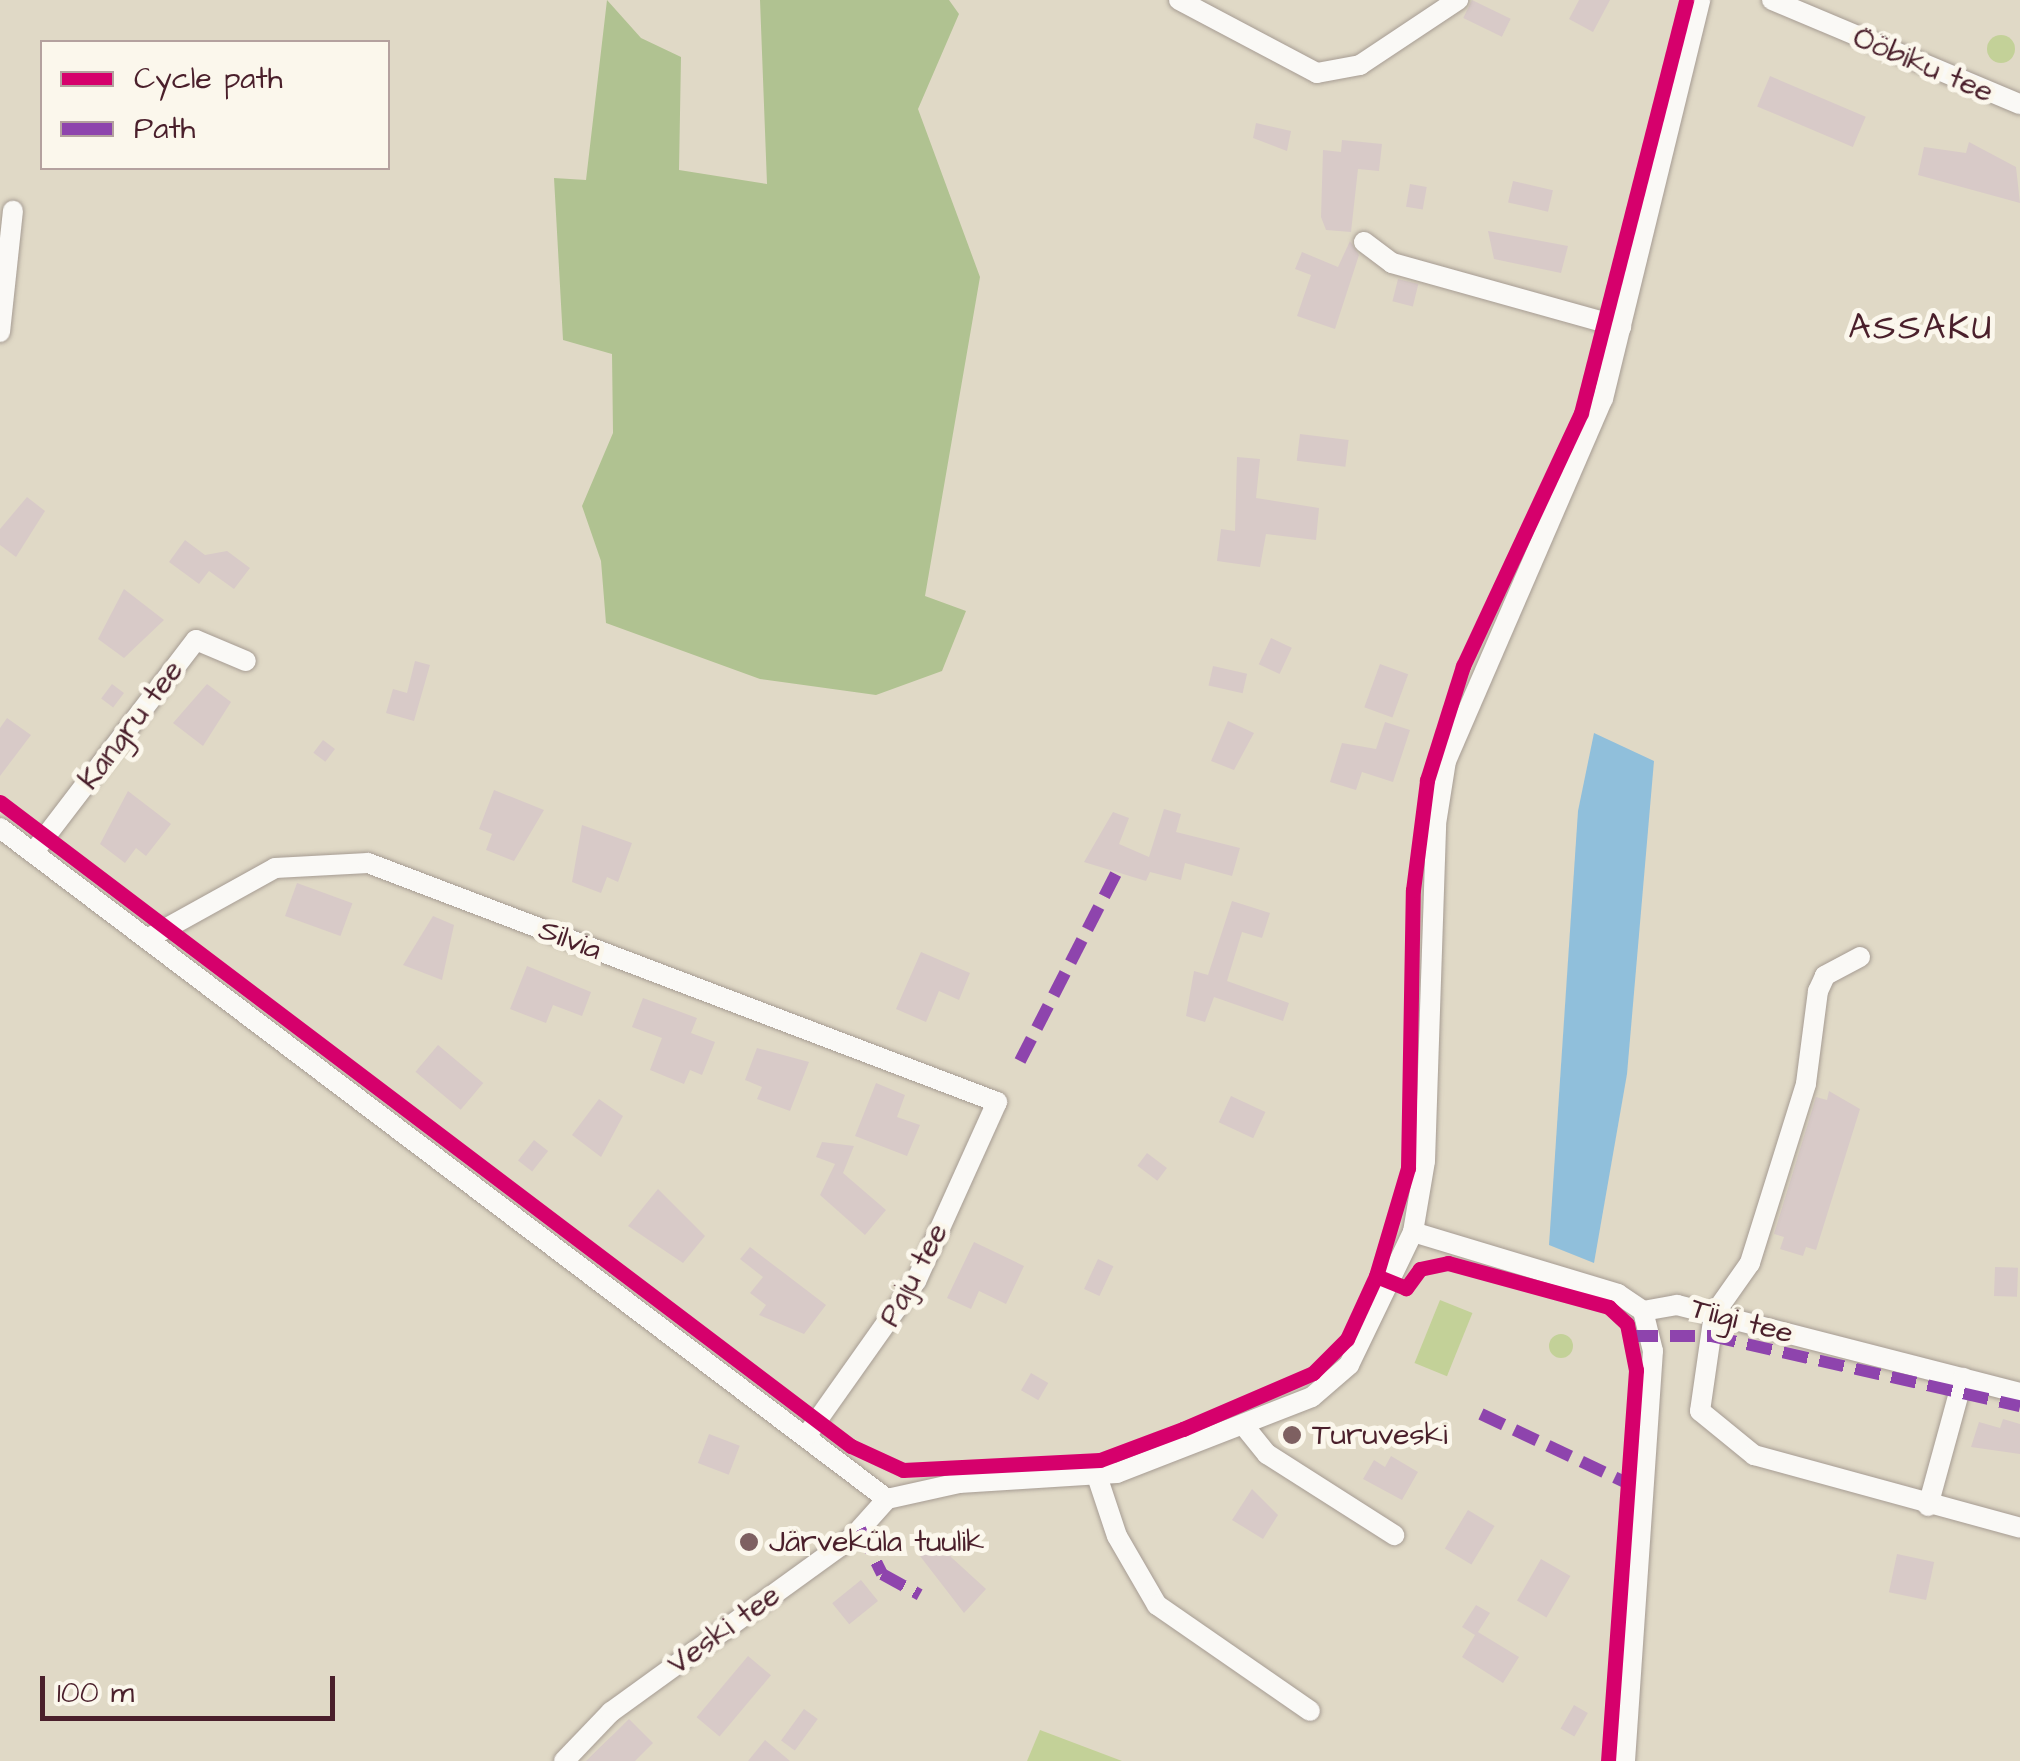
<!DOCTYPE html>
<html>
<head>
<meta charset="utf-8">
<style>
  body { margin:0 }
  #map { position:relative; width:2020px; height:1761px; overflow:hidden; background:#e0d9c6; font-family:"Architects Daughter",sans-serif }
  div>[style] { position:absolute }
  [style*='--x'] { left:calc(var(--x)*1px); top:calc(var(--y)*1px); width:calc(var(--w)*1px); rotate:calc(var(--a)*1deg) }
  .green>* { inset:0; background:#c3d198; transform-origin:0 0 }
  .round { border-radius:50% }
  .forest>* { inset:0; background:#b0c291 }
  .water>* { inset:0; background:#90bfdb }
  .building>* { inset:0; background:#d8cac8; transform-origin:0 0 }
  .roads { filter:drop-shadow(0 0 2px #a69c93) drop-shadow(0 0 2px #a69c93) }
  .minor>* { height:20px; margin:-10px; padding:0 10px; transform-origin:10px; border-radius:10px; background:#faf9f6 }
  .quiet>* { height:12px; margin-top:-6px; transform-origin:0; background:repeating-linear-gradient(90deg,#8e44ad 0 25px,transparent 0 37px) }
  .cycleway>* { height:15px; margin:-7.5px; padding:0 7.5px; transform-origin:7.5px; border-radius:7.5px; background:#d6006c }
  .dots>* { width:28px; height:28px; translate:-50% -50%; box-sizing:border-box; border:5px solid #fbf7ec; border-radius:50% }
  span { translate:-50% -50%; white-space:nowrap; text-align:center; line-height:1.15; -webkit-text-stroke:10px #fbf7ec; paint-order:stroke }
  .street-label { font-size:30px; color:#4a1f2b }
  .poi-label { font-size:30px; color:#4a1f2b }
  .left { translate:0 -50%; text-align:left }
  .quarter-label { font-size:35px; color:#4a1f2b; letter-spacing:2.5px }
  .legend { position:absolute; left:40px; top:40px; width:350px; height:130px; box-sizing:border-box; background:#fbf7ec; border:2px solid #b4a19f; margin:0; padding:12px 18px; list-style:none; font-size:30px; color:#4a1f2b }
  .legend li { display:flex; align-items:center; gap:20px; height:50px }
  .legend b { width:50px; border:2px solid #b4a19f }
  .scale { position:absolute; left:40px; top:1676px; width:295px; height:45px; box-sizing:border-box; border:5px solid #4a1f2b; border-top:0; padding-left:12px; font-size:30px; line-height:35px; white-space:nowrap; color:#4a1f2b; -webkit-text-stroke:8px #fbf7ec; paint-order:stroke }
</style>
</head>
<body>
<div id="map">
  <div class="green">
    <i class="round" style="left:1987px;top:35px;width:28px;height:28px"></i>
    <i style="left:1440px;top:1300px;width:35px;height:68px;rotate:22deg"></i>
    <i class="round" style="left:1549px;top:1334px;width:24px;height:24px"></i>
    <i style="clip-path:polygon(1040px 1730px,1122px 1761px,1027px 1761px)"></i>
  </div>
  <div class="forest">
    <i style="clip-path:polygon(607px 0,641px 38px,681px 57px,679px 170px,767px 184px,760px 0,949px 0,959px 14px,918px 109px,980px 277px,925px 596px,966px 611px,942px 671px,876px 695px,760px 679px,606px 623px,601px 561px,582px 506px,613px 433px,612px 354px,563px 340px,554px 178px,586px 180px)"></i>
  </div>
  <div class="water">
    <i style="clip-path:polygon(1594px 733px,1654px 761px,1627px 1074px,1594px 1263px,1549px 1245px,1578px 811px)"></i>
  </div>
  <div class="building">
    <i style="left:1472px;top:0;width:43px;height:20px;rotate:26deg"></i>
    <i style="clip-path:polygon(1579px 0,1610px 0,1593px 32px,1569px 19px)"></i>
    <i style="left:1770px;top:76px;width:104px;height:33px;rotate:23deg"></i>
    <i style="clip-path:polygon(1256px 123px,1291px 131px,1287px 151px,1253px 138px)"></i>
    <i style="clip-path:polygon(1342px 140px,1382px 144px,1379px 171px,1358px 169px,1351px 232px,1326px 230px,1321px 217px,1323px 150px,1341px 152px)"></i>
    <i style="clip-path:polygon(1969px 142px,2016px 167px,2020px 203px,1918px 175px,1924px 147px,1966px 153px)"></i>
    <i style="left:1513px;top:181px;width:41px;height:22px;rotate:13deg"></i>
    <i style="left:1410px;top:184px;width:17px;height:23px;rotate:10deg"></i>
    <i style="clip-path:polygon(1488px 231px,1568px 246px,1561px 273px,1494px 259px)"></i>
    <i style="clip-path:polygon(1350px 241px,1359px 255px,1335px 329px,1297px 316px,1311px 275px,1295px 269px,1302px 252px,1338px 267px)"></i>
    <i style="left:1398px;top:279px;width:21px;height:23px;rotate:14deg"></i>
    <i style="left:1300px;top:434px;width:49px;height:27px;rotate:7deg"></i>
    <i style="clip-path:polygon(1237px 457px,1260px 459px,1256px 498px,1319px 508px,1316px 540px,1266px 534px,1260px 567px,1217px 561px,1221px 529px,1235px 531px)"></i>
    <i style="clip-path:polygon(27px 497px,45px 511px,16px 557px,0 545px,0 529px)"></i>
    <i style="clip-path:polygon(185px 540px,205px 555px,227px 551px,250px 568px,234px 589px,209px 571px,199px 584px,169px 562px)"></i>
    <i style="clip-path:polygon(124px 589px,164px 620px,124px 658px,98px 639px)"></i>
    <i style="left:1271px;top:638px;width:23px;height:29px;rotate:25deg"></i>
    <i style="clip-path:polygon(415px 661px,430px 665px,414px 721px,386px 713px,393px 689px,407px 693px)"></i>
    <i style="left:1380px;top:664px;width:30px;height:46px;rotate:20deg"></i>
    <i style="left:1213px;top:666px;width:35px;height:20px;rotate:13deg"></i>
    <i style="left:112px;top:684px;width:15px;height:18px;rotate:37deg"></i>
    <i style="clip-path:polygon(207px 684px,231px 702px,203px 746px,173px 723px)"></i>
    <i style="clip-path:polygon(7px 718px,31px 735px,0 776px,0 728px)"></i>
    <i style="clip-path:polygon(1228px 721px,1254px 733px,1234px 770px,1211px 761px)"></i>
    <i style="clip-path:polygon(1385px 722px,1410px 730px,1393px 782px,1362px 772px,1356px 790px,1330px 782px,1342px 743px,1376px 749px)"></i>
    <i style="left:323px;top:740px;width:15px;height:16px;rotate:37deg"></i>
    <i style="clip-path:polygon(494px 790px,544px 810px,514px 861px,486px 850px,492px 834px,479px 829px)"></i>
    <i style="clip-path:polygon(128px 791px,171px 824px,146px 856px,136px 848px,125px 863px,100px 844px)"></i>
    <i style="clip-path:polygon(1164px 809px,1181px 814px,1176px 832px,1240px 848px,1232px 876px,1185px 863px,1181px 880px,1150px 872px,1146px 881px,1084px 862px,1113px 812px,1129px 818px,1119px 844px,1149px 857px)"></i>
    <i style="clip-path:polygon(582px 825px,632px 843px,618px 882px,607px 877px,601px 893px,572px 882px)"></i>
    <i style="left:297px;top:883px;width:59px;height:35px;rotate:20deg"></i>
    <i style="clip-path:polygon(1232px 901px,1270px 913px,1262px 938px,1242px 932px,1227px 981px,1289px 1003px,1283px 1021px,1214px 997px,1205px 1022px,1186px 1016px,1194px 971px,1208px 975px)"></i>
    <i style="clip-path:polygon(433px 916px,454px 925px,442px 980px,403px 965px)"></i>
    <i style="clip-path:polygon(921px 952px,970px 973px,959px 1000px,939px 991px,926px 1022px,896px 1009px)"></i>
    <i style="clip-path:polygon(527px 966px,591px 992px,582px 1016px,553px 1005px,546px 1023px,510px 1009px)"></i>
    <i style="clip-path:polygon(643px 998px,697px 1018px,691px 1033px,715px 1042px,702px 1075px,690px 1070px,684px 1084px,650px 1070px,662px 1038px,632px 1027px)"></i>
    <i style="left:438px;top:1045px;width:59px;height:35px;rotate:40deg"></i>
    <i style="clip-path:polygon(757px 1048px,809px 1062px,790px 1111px,757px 1099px,762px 1087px,745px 1080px)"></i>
    <i style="clip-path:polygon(876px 1083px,905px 1095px,897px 1117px,920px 1125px,907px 1156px,855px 1136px)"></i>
    <i style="clip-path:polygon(1829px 1091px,1860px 1109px,1816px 1250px,1806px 1247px,1803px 1256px,1780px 1249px,1784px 1237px,1774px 1234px,1816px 1097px,1827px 1100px)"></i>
    <i style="left:1231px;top:1096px;width:38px;height:29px;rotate:25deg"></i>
    <i style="clip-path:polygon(599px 1099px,623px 1116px,601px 1157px,572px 1135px)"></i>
    <i style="left:534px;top:1140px;width:18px;height:26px;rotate:38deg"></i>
    <i style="clip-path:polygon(822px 1142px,854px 1146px,843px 1173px,886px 1210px,865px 1235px,820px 1195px,835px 1164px,816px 1157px)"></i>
    <i style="left:1147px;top:1153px;width:25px;height:16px;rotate:37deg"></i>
    <i style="clip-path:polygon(658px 1189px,705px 1236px,683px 1263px,628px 1226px)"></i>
    <i style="clip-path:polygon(974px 1242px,1024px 1266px,1006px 1304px,979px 1291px,971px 1309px,947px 1298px)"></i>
    <i style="clip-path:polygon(750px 1247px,826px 1305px,804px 1334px,759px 1315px,766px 1305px,750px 1293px,763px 1277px,740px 1259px)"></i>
    <i style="left:1098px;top:1259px;width:17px;height:33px;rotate:25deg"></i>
    <i style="left:1995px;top:1267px;width:23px;height:29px;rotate:2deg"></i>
    <i style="left:1031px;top:1373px;width:20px;height:20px;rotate:30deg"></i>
    <i style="clip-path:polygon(2003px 1419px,2020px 1424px,2020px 1454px,1971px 1447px,1979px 1422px,2000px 1428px)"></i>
    <i style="left:709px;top:1434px;width:33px;height:31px;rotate:21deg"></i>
    <i style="clip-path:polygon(1391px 1456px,1418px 1472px,1402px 1500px,1363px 1479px,1374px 1460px,1385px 1467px)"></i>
    <i style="clip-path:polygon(1252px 1489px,1278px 1515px,1263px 1539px,1232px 1520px)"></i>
    <i style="left:1468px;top:1510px;width:31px;height:45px;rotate:31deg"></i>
    <i class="round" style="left:736px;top:1528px;width:26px;height:26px"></i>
    <i style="clip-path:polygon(950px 1540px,951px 1557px,986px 1589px,964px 1613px,920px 1556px)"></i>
    <i style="left:1897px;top:1554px;width:38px;height:39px;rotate:12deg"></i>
    <i style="left:1541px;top:1559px;width:34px;height:48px;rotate:30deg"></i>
    <i style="left:861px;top:1580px;width:27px;height:37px;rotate:51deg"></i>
    <i style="clip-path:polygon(1476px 1605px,1490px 1613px,1478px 1632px,1519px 1657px,1503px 1683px,1462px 1657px,1475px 1635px,1462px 1627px)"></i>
    <i style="left:748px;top:1656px;width:30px;height:80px;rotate:40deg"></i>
    <i style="left:1574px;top:1705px;width:16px;height:27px;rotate:30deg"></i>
    <i style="left:804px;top:1709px;width:17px;height:39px;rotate:36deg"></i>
    <i style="clip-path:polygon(629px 1719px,653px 1743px,635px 1761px,586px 1761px)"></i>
    <i style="clip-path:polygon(765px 1740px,790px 1761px,748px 1761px)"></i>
  </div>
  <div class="roads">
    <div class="minor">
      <i style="--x:1179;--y:0;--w:156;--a:27.9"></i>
      <i style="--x:1317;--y:73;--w:44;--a:-10.5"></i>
      <i style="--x:1360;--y:65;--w:118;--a:-33.6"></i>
      <i style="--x:1772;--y:0;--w:269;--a:22.8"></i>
      <i style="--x:1364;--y:242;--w:35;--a:37"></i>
      <i style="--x:1392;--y:263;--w:238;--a:15.6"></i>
      <i style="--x:0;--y:332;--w:122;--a:-83.9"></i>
      <i style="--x:0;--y:828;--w:1112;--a:37.11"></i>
      <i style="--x:33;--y:853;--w:268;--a:-52.6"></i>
      <i style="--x:196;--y:640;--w:54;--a:22.8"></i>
      <i style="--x:147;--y:939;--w:146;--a:-29"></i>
      <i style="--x:275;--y:868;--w:93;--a:-3.1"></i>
      <i style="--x:368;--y:863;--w:673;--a:20.81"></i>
      <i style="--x:997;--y:1102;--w:196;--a:114.3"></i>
      <i style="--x:916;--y:1281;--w:189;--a:125.3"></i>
      <i style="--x:1860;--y:957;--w:40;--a:152"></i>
      <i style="--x:1825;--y:976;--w:17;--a:115"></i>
      <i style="--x:1818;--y:991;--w:94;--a:97.4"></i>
      <i style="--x:1806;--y:1084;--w:188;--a:107.4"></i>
      <i style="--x:1750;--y:1263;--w:62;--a:125.2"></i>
      <i style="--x:1714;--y:1314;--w:98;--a:98.2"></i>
      <i style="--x:1700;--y:1411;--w:70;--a:39.2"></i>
      <i style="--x:1754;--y:1455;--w:276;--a:15.3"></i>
      <i style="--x:1413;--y:1232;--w:214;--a:16.8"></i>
      <i style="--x:1618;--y:1294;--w:30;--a:34"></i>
      <i style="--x:1643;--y:1311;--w:35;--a:-10"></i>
      <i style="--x:1677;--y:1305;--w:354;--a:14.4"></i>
      <i style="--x:1245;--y:1427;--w:35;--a:51"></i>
      <i style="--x:1267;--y:1454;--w:151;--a:32.5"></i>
      <i style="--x:1097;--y:1476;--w:63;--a:71.6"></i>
      <i style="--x:1117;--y:1536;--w:80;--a:59.9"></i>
      <i style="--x:1157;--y:1605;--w:186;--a:34.7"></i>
      <i style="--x:1928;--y:1506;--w:133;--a:-74.7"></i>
      <i style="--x:564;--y:1761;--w:68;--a:-46.2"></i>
      <i style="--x:611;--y:1712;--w:299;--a:-35.9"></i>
      <i style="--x:853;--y:1537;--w:51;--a:-48.2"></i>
      <i style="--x:887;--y:1499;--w:74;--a:-12.5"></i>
      <i style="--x:959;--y:1483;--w:158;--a:-3.6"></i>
      <i style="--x:1117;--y:1473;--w:209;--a:-21.3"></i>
      <i style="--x:1312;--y:1397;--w:49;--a:-40.9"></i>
      <i style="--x:1349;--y:1365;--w:148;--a:-64.3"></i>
      <i style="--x:1413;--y:1232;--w:72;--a:-80.4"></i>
      <i style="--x:1425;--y:1161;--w:337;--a:-88.1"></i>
      <i style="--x:1436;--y:824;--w:64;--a:-81"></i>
      <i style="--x:1446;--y:761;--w:395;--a:-66.6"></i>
      <i style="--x:1603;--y:399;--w:411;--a:-76.3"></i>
      <i style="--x:1625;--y:1761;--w:411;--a:-86.1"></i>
      <i style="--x:1653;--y:1351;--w:41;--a:-104"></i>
    </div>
  </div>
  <div class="quiet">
    <i style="--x:1020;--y:1061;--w:211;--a:-62.9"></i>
    <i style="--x:1633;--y:1336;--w:78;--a:0"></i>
    <i style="--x:1711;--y:1336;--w:317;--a:12.8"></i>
    <i style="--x:1481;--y:1414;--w:161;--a:25.3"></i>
    <i style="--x:860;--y:1529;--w:50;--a:63.9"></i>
    <i style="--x:882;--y:1574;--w:43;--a:28.9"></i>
  </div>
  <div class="cycleway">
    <i style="--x:0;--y:802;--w:1067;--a:37.12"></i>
    <i style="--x:851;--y:1446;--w:57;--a:24.8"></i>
    <i style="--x:903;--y:1470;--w:197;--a:-2.9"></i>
    <i style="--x:1100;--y:1460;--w:89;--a:-20.5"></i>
    <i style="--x:1183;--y:1429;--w:142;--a:-23.3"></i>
    <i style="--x:1313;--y:1373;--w:48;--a:-45"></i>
    <i style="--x:1347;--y:1339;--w:69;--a:-65.3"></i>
    <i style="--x:1608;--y:1761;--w:392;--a:-85.9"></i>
    <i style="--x:1636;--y:1370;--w:47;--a:-101.1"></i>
    <i style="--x:1627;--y:1324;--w:25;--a:-137"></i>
    <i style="--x:1609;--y:1307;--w:167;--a:-164.7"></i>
    <i style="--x:1448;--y:1263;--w:29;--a:168"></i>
    <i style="--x:1420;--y:1269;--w:24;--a:126"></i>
    <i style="--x:1406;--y:1288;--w:32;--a:-158"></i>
    <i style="--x:1376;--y:1276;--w:113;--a:-73.5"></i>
    <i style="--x:1408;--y:1168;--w:278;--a:-89"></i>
    <i style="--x:1413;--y:890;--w:111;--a:-82.7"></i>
    <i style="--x:1427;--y:780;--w:120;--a:-72.5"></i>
    <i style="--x:1463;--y:666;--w:279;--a:-65"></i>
    <i style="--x:1581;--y:413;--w:426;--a:-75.7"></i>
  </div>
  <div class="dots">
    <i style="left:1292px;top:1435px;background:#7e6061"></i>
    <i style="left:749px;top:1542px;background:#7e6061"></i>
  </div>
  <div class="street-label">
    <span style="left:1923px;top:65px;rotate:23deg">Ööbiku tee</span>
    <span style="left:131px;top:725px;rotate:-53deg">Kangru tee</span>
    <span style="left:570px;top:940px;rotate:21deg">Silvia</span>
    <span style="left:914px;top:1275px;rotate:-62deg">Paju tee</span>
    <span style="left:1742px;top:1321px;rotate:15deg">Tiigi tee</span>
    <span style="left:724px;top:1630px;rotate:-36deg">Veski tee</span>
  </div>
  <div class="poi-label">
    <span class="left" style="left:1312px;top:1435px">Turuveski</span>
    <span class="left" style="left:769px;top:1542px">Järveküla tuulik</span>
  </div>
  <div class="quarter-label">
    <span style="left:1921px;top:328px">ASSAKU</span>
  </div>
  <ul class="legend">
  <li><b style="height:12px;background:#d6006c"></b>Cycle path</li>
  <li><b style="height:12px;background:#8e44ad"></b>Path</li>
  </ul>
  <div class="scale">100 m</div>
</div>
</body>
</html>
